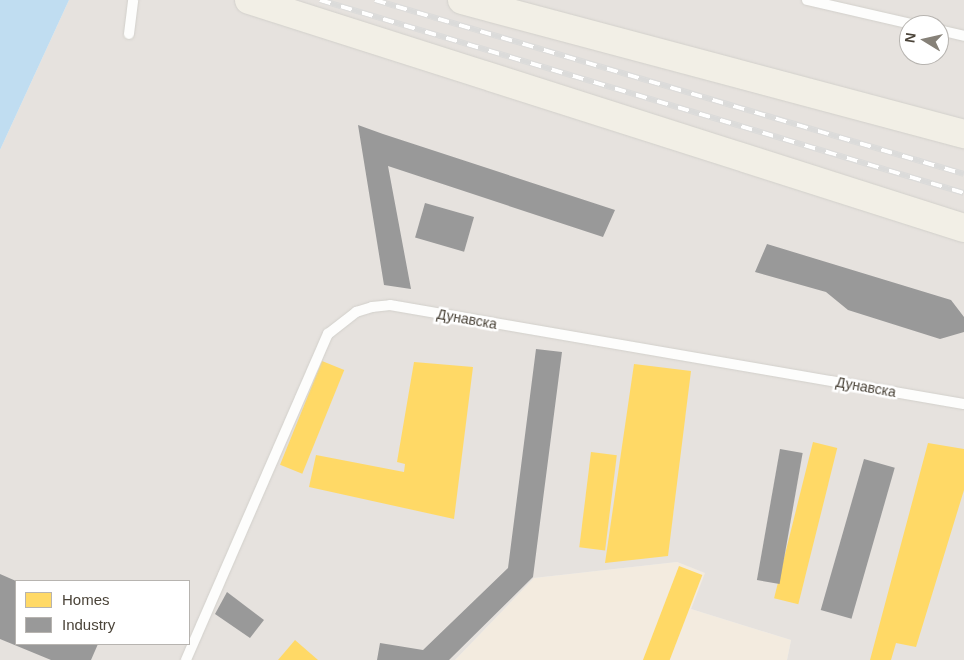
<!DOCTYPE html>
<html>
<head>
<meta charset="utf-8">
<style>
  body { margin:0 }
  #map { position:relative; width:964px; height:660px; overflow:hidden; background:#f4f2ee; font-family:Helvetica,sans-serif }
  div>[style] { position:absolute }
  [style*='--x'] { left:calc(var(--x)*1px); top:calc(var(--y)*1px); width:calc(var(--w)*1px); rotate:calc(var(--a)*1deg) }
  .commercial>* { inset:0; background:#f3ebdf }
  .industrial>* { inset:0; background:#e6e2de }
  .water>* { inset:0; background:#c0ddf1 }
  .homes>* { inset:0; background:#ffd966; transform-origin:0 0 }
  .industry>* { inset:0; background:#999; transform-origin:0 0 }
  .roads { filter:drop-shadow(0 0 1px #d2d0cb) drop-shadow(0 0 1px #d2d0cb) }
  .service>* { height:10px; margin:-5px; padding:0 5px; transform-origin:5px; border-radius:5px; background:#fdfdfc }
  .primary>* { height:28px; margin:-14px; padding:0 14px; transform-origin:14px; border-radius:14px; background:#f2efe6 }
  .rail>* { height:5.5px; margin-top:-2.75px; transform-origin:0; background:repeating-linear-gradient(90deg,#fff 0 11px,#dbdbda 0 22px); box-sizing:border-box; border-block:1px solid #dbdbda }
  span { translate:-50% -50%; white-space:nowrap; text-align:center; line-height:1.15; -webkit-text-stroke:5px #fff; paint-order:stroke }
  .street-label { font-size:14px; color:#4b4439 }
  .legend { position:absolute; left:15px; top:580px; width:175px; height:65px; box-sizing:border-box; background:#fff; border:1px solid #b7b4b0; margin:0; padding:6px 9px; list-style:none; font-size:15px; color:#4b4439 }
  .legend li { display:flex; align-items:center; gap:10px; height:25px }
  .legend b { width:25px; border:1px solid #b7b4b0 }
  .north { position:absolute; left:899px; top:15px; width:50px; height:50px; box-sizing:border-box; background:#fff; border:1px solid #b7b4b0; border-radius:50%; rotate:279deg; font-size:14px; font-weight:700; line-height:20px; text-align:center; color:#4b4439 }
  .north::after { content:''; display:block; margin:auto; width:18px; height:22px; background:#868178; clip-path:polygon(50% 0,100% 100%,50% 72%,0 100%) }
</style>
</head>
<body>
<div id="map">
  <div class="commercial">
    <i style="clip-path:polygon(677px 562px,706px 573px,691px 609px,791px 640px,787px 660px,455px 660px,534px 578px)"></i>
  </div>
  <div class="industrial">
    <i style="clip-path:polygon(evenodd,69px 0,964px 0,964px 660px,787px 660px,791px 640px,691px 609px,705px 573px,677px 562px,534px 578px,455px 660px,0 660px,0 150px,69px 0,909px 25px,939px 25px,939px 55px,909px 55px,909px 25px,69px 0,16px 581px,189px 581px,189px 644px,16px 644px,16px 581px)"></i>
  </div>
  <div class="water">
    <i style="clip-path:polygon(0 0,69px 0,0 150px)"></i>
  </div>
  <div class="homes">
    <i style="left:322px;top:361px;width:24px;height:112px;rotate:22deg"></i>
    <i style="clip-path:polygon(414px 362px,473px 367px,454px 519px,309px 487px,316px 455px,404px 472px,405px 464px,397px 462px)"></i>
    <i style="clip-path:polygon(634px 364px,691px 371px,668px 556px,605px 563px)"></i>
    <i style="left:813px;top:442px;width:25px;height:161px;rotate:14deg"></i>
    <i style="clip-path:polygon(928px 443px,964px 449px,964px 490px,916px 647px,896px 643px,891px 660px,870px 660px)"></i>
    <i style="left:591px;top:452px;width:26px;height:96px;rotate:7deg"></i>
    <i style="left:679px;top:566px;width:25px;height:101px;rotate:21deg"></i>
    <i style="clip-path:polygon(295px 640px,318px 660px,278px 660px)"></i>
  </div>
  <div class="industry">
    <i style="clip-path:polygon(358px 125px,383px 134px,615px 210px,603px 237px,388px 166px,411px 289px,384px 285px)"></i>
    <i style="left:425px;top:203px;width:51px;height:36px;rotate:16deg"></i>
    <i style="clip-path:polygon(767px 244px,951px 300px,964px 317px,964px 332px,940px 339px,848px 310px,826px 292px,755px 272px)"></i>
    <i style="clip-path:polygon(536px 349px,562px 352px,533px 577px,449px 660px,377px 660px,380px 643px,423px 650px,508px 568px)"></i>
    <i style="left:780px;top:449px;width:23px;height:133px;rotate:10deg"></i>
    <i style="left:864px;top:459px;width:32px;height:157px;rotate:16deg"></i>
    <i style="clip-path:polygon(0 574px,16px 581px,16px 644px,98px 644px,91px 660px,51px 660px,0 639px)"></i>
    <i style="clip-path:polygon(227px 592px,264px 620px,250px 638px,215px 614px)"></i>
  </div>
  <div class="roads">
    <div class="service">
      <i style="--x:807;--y:0;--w:112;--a:12.9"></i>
      <i style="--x:939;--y:30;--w:26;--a:13"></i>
      <i style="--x:129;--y:34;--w:34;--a:-83"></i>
      <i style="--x:186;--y:660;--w:356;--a:-66.5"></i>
      <i style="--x:328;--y:334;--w:36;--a:-38"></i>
      <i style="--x:356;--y:312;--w:17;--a:-17"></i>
      <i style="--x:372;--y:307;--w:18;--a:-6"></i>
      <i style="--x:390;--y:305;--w:582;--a:9.79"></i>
    </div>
    <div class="primary">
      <i style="--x:249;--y:0;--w:750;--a:17.69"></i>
      <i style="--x:462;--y:0;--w:520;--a:14.95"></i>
    </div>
  </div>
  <div class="rail">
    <i style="--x:320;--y:0;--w:672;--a:16.68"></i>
    <i style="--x:375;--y:0;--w:614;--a:16.46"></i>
  </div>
  <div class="street-label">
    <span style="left:467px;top:319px;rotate:10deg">Дунавска</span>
    <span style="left:866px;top:387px;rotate:10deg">Дунавска</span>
  </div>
  <ul class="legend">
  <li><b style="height:14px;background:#ffd966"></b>Homes</li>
  <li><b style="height:14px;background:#999"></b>Industry</li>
  </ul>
  <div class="north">N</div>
</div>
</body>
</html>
